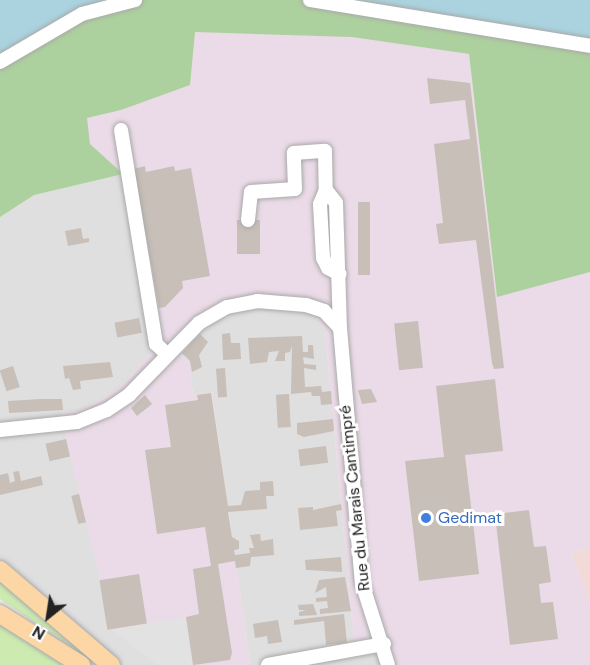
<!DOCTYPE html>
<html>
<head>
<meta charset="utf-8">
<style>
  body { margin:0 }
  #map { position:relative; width:590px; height:665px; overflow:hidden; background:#f2efe9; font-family:"DM Sans",sans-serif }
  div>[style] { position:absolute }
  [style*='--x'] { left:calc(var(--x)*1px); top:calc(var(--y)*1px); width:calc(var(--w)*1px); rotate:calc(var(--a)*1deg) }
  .residential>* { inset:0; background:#e0dfdf }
  .commercial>* { inset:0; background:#f2dad9 }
  .industrial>* { inset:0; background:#ebdbe8 }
  .grass>* { inset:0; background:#cdebb0 }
  .forest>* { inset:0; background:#add19e }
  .parking>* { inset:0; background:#e2e2e2 }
  .water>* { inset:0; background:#aad3df }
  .building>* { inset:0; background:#c7bfb8; transform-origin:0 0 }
  .roads { filter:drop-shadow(0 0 2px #a9a9a9) drop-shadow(0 0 2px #a9a9a9) }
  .minor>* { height:14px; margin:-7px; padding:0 7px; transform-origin:7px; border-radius:7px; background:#fff }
  .major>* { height:18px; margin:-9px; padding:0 9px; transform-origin:9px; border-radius:9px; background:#fcd6a4 }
  .dots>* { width:16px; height:16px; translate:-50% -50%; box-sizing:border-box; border:3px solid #fff; border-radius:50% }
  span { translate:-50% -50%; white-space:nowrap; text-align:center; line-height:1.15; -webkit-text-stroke:6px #fff; paint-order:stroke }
  .street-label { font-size:16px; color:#222 }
  .shop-label { font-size:16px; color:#366cbe }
  .left { translate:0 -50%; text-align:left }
  .north { position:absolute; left:18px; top:587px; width:60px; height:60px; -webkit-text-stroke:4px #fff; paint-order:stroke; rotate:210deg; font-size:16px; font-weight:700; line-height:24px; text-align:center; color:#222 }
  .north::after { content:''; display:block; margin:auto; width:21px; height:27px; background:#222; clip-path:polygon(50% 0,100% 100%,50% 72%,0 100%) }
</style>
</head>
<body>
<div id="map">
  <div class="residential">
    <i style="clip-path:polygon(0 0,352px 0,121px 110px,87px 118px,123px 174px,150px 354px,116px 391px,79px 411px,61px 413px,112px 629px,158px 665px,87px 665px,0 597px)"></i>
    <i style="clip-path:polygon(267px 308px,311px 313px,325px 331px,354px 642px,378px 640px,399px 665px,250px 665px,212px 393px,193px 395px,189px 363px,180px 354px,212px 324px,246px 310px)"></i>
  </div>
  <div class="commercial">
    <i style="clip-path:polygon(590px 547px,590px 603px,571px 554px)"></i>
  </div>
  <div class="industrial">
    <i style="clip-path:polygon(217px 16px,469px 54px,497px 296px,590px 272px,590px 547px,571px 554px,590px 603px,590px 665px,399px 665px,378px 640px,354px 643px,325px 331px,311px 313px,267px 308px,246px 310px,212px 324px,180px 354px,189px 363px,193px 395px,212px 392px,250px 665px,158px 665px,112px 629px,60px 413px,79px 411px,116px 391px,150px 354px,123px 174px,90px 144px,87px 117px,121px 110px,145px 99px,176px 18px)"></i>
  </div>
  <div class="grass">
    <i style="clip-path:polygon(0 581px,85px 655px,0 599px)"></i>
    <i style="clip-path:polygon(0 619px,71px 665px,0 665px)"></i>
  </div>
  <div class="forest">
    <i style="clip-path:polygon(112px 0,337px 0,590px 42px,590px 272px,497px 297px,469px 54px,352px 37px,195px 32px,190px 85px,121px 110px,87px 118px,90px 144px,123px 174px,34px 195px,0 217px,0 54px,50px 26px)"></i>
  </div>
  <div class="parking">
    <i style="clip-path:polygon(186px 617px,193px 665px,158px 665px,112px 629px)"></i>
  </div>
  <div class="water">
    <i style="clip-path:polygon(0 0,112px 0,50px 26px,0 54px)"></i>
    <i style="clip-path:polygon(337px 0,590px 0,590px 42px)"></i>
  </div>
  <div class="building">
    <i style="clip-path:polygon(427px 78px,470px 83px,504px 368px,494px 369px,492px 363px,476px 240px,439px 244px,436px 224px,443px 223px,434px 144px,470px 139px,465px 100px,430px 104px)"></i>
    <i style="clip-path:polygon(145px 166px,146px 172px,174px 166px,175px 171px,191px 168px,210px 276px,182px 281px,183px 288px,165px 307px,159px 308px,134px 169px)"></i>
    <i style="left:358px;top:202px;width:12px;height:73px"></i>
    <i style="left:237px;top:220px;width:23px;height:34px"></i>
    <i style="clip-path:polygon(81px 228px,83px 239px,89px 238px,89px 242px,68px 246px,65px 231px)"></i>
    <i style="left:139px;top:318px;width:15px;height:25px;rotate:79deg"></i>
    <i style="left:418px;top:321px;width:47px;height:24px;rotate:84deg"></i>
    <i style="clip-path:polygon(230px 333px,231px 343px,240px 343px,241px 359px,223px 360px,222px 334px)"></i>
    <i style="clip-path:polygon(200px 334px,208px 342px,199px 355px,202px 367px,192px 372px,190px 361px,182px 353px)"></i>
    <i style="clip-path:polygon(302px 336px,303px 352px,308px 352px,308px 345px,313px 345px,314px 359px,303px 357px,304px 364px,316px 365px,316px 370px,304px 368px,305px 387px,321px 386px,322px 392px,331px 391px,332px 404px,321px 405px,320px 396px,312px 396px,311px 392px,291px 394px,292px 346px,290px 352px,285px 353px,285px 361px,275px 361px,279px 351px,269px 352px,267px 362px,250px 364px,248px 338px)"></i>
    <i style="clip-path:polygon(110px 362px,113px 377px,80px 381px,81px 389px,73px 390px,69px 378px,65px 379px,63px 366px)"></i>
    <i style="left:13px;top:366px;width:22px;height:14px;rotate:72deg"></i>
    <i style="left:225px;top:368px;width:29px;height:9px;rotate:86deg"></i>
    <i style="clip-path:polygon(495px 379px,503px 451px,465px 455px,479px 574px,419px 581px,405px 461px,444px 457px,436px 386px)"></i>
    <i style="clip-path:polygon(371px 389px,377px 402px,362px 404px,358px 390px)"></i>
    <i style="clip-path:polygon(211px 393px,228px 506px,241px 505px,245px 491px,260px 490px,260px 482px,273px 481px,274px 496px,266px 496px,267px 509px,228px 512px,232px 537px,239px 541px,239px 549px,234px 550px,235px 555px,250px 553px,249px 548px,254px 548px,250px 535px,260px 534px,261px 541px,273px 539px,274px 555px,251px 557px,250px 566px,236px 568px,235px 561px,218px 564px,232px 653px,230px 660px,193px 665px,186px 617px,199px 614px,193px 569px,211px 566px,205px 527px,157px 534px,145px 450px,171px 447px,165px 405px,198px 400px,197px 395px)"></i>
    <i style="left:289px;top:394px;width:33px;height:13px;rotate:87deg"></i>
    <i style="clip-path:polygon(145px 395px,152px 404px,137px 416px,131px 408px)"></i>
    <i style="clip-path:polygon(41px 399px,62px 399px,63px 410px,9px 413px,8px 401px)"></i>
    <i style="clip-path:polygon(333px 419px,334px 431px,304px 437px,297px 434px,297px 423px)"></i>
    <i style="left:66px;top:439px;width:18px;height:21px;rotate:77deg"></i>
    <i style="left:326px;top:446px;width:17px;height:28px;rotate:83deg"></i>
    <i style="clip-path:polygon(19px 471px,21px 481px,41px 476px,43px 485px,0 495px,0 475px,8px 473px,10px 483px,15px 481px,13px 472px)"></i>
    <i style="left:79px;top:494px;width:29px;height:8px;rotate:76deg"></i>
    <i style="clip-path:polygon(341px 504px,342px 510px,336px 511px,338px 526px,300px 530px,298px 508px,313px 507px,313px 510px)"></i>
    <i style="clip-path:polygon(529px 510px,534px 547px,546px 546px,551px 582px,539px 584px,541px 603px,553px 602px,558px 639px,510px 645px,495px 514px)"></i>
    <i style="clip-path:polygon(341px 557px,342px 572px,306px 570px,305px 560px)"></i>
    <i style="left:139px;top:574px;width:50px;height:40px;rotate:81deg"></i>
    <i style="clip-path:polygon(345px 577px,351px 611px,320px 614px,320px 609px,328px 608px,327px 601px,316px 602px,316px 598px,327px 597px,326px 587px,315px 593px,319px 580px)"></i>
    <i style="clip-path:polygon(313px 604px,317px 615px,299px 616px,299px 612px,306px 610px,299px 610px,298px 605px)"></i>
    <i style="clip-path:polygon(344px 614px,347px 643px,326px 645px,324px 621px,294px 625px,294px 620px)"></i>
    <i style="clip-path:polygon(278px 620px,282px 642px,268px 644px,267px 636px,255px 638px,253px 624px)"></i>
  </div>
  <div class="roads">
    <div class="minor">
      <i style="--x:310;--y:0;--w:284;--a:9.3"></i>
      <i style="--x:0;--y:62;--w:95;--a:-30.3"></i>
      <i style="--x:82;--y:14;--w:55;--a:-14.8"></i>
      <i style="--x:121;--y:130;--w:217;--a:80.7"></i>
      <i style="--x:156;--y:344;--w:16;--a:43"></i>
      <i style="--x:326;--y:190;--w:16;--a:52"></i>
      <i style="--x:336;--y:203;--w:125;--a:88.2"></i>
      <i style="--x:340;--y:328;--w:256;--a:85.1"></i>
      <i style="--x:362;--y:583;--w:86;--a:72.4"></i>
      <i style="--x:248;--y:220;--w:28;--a:-84"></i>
      <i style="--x:251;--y:192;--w:44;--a:-3.9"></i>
      <i style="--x:295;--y:189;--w:36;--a:-92"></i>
      <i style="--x:294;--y:153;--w:31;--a:-4"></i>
      <i style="--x:325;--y:151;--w:39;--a:89"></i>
      <i style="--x:326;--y:190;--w:15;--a:113"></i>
      <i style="--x:320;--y:204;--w:54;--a:86.8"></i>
      <i style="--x:323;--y:258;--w:11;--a:63"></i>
      <i style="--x:328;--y:268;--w:13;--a:27"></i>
      <i style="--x:0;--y:430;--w:77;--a:-5.9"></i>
      <i style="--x:77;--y:422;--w:32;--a:-22"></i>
      <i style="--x:107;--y:410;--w:27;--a:-34"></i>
      <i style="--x:129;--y:395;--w:100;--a:-45.8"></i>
      <i style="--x:199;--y:323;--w:32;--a:-30"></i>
      <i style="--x:227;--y:307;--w:31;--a:-11"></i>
      <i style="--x:257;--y:301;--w:49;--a:4.7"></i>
      <i style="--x:306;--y:305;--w:19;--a:18"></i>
      <i style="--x:324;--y:311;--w:23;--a:47"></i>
      <i style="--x:268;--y:665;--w:118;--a:-10.3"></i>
    </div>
    <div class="major">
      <i style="--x:0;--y:570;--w:146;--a:40.6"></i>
      <i style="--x:0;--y:614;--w:96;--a:32.2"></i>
    </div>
  </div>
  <div class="dots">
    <i style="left:426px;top:518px;background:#3f7fe0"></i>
  </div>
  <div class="street-label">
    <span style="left:355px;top:498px;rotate:-96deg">Rue du Marais Cantimpré</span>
  </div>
  <div class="shop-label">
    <span class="left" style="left:438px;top:518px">Gedimat</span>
  </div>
  <div class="north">N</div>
</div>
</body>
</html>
